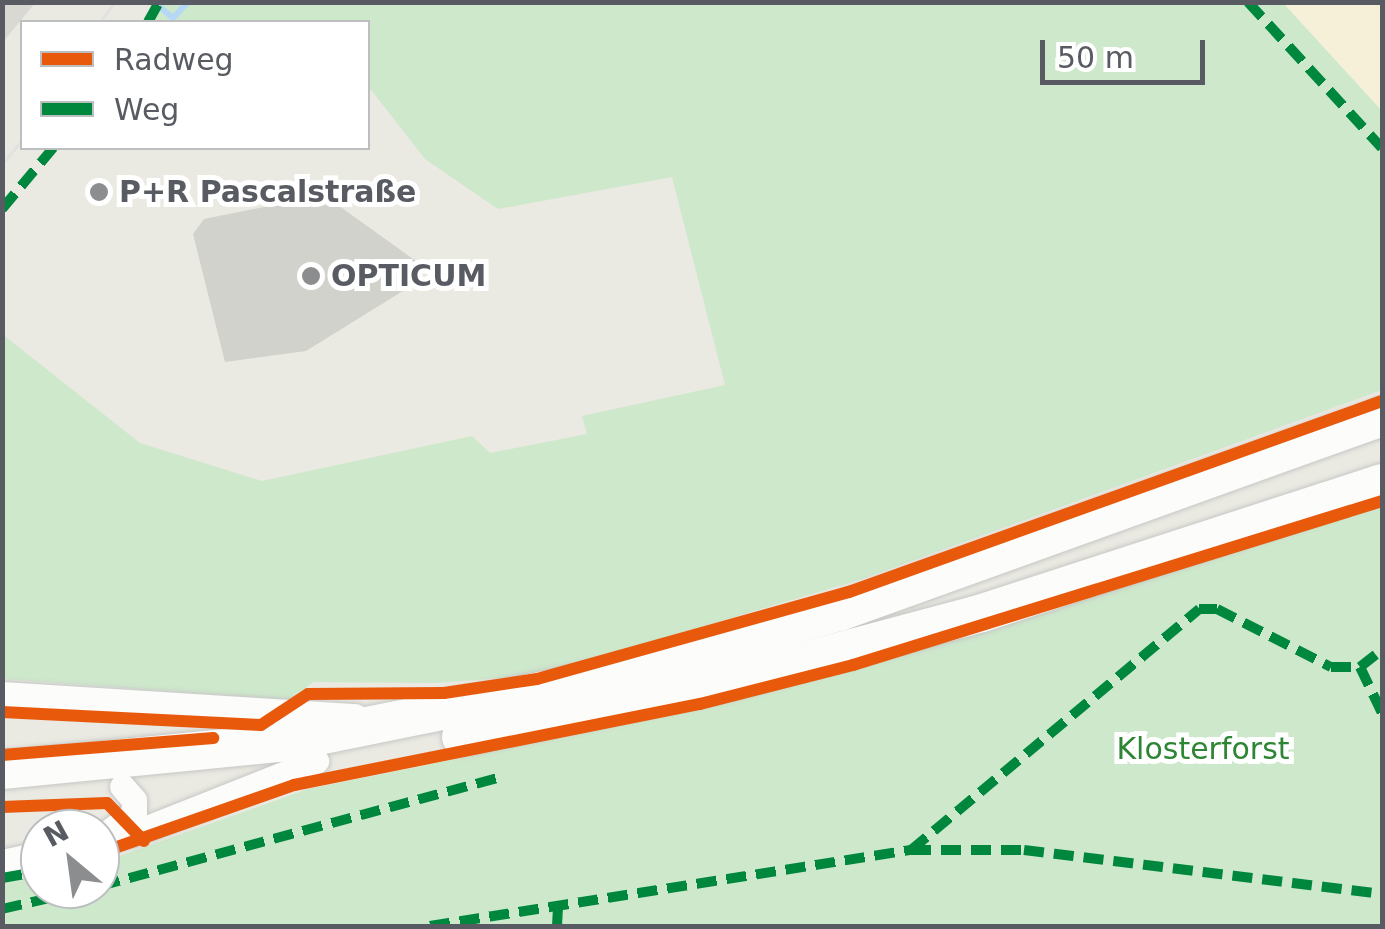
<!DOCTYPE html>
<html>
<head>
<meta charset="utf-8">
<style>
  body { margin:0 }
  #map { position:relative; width:1385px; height:929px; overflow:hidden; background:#eae9e2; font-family:"DejaVu Sans",sans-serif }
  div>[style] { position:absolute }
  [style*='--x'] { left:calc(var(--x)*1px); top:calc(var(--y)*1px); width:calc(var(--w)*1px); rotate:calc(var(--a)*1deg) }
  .commercial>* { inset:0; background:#f6f0d9 }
  .industrial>* { inset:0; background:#d9d8d2 }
  .green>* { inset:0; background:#cee8cc }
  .stream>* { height:6px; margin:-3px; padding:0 3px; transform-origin:3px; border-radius:3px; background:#b4d8f6 }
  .building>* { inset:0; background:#d2d2cd }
  .roads { filter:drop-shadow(0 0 2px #c6c7c5) drop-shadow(0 0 2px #c6c7c5) }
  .street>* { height:25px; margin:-12.5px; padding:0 12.5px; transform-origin:12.5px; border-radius:12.5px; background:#fcfcfb }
  .secondary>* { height:38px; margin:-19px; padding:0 19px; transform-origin:19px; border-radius:19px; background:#fcfcfb }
  .tram>* { height:2.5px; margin:-1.25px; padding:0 1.25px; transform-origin:1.25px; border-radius:1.25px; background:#e2e2e1 }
  .quiet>* { height:10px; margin-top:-5px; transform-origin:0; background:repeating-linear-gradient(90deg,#00873e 0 20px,transparent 0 30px) }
  .cycleway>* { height:12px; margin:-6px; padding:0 6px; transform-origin:6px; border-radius:6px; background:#e8590c }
  .dots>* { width:28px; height:28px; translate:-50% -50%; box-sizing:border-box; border:5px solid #fff; border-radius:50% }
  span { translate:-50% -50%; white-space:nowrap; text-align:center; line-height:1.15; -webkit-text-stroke:10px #fff; paint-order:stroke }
  .poi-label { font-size:30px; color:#585c62; font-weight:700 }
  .left { translate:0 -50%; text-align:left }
  .park-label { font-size:30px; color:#2c8633 }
  .frame { position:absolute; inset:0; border:5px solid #585c62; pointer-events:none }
  .legend { position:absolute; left:20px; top:20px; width:350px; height:130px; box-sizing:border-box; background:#fff; border:2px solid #bcbec0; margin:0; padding:12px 18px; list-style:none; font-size:30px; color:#585c62 }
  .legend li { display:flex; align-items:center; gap:20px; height:50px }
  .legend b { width:50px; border:2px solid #bcbec0 }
  .north { position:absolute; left:20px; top:809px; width:100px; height:100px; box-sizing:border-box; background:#fff; border:2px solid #bcbec0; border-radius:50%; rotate:331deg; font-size:28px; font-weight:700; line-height:40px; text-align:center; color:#585c62 }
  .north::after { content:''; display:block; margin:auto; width:35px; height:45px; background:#8b8d8f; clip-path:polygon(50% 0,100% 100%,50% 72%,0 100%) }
  .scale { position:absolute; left:1040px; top:40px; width:165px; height:45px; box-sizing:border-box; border:5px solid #585c62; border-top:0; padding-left:12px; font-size:30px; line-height:35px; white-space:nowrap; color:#585c62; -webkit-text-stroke:8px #fff; paint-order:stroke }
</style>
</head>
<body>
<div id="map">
  <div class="commercial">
    <i style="clip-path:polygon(1283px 3px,1382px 3px,1382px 111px)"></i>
  </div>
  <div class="industrial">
    <i style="clip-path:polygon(3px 2px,35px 3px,3px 42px,2px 3px)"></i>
  </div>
  <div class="green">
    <i style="clip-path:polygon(164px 3px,1283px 3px,1382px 111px,1382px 390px,862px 579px,540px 675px,437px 683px,313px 682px,291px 700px,3px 679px,2px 334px,140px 443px,262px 481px,472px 436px,490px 453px,587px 434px,582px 416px,725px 385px,672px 177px,498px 209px,425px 159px,368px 86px,368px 22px,152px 22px)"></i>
    <i style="clip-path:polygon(1382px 504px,1382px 926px,3px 926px,2px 882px,40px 875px,40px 889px,100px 889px,100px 863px,308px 789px,699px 710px,1114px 590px)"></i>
  </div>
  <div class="stream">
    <i style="--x:160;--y:7;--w:17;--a:40"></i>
    <i style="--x:173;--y:18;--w:22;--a:-47"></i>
  </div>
  <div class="building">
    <i style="clip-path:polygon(324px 195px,420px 264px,419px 281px,306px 351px,225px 362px,193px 234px,204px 219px)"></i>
  </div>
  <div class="roads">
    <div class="street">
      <i style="--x:2;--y:694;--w:354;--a:3.6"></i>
      <i style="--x:108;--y:832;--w:32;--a:-36"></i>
      <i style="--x:134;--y:813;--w:13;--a:-90"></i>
      <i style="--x:134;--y:800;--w:18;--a:-131"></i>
      <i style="--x:100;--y:840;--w:35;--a:-12"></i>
      <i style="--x:134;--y:833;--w:196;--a:-21.6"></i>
      <i style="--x:2;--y:862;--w:39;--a:-12"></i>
    </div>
    <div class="secondary">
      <i style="--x:461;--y:737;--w:281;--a:-11.9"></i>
      <i style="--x:736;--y:679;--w:255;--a:-15"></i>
      <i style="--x:982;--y:613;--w:421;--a:-18"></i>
      <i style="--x:2;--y:770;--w:287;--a:-5.6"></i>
      <i style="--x:288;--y:742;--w:329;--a:-11.4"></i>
      <i style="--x:611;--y:677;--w:237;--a:-15.9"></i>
      <i style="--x:839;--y:612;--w:577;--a:-19.75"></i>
    </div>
  </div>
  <div class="tram">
    <i style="--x:99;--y:22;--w:26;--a:-51"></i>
    <i style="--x:2;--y:164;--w:31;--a:-50"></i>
  </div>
  <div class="quiet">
    <i style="--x:1248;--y:2;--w:198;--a:47.5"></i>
    <i style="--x:148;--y:22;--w:23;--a:-61"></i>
    <i style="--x:2;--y:209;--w:80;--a:-50.1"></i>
    <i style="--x:1360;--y:667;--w:28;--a:-38"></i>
    <i style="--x:911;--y:850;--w:376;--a:-39.9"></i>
    <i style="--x:1199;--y:609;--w:18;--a:0"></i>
    <i style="--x:1217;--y:609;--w:128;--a:27"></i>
    <i style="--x:1331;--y:667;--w:29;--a:0"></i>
    <i style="--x:1360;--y:667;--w:51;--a:64.4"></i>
    <i style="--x:2;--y:878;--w:39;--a:-10"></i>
    <i style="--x:100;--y:886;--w:411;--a:-15.2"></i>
    <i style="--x:2;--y:909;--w:88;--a:-13.1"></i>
    <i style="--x:430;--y:926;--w:487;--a:-9"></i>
    <i style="--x:911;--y:850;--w:113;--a:0"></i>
    <i style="--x:1024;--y:850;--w:361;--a:7"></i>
    <i style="--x:557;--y:926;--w:20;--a:-87"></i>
  </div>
  <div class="cycleway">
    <i style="--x:2;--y:712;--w:259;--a:2.9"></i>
    <i style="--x:261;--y:725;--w:56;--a:-33.4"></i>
    <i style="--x:308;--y:694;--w:136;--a:-0.4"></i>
    <i style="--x:444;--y:693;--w:94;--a:-8.6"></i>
    <i style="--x:537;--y:679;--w:324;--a:-15.6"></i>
    <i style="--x:849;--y:592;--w:566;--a:-19.72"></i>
    <i style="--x:2;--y:755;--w:212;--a:-4.6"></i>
    <i style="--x:2;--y:807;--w:105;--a:-2.2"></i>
    <i style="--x:107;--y:803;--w:53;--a:45.8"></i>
    <i style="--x:100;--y:853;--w:206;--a:-19.3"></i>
    <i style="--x:294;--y:785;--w:414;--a:-11.3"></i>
    <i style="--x:700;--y:704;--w:158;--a:-14.3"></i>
    <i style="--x:853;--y:665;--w:554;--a:-17.22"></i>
  </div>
  <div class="dots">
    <i style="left:99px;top:192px;background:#8b8d8f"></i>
    <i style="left:311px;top:276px;background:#8b8d8f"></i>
  </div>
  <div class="poi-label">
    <span class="left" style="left:119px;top:192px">P+R Pascalstraße</span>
    <span class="left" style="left:331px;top:276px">OPTICUM</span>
  </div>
  <div class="park-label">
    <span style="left:1203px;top:749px">Klosterforst</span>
  </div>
  <div class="frame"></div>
  <ul class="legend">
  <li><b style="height:12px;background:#e8590c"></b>Radweg</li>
  <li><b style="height:12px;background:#00873e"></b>Weg</li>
  </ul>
  <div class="north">N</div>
  <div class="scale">50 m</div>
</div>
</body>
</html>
